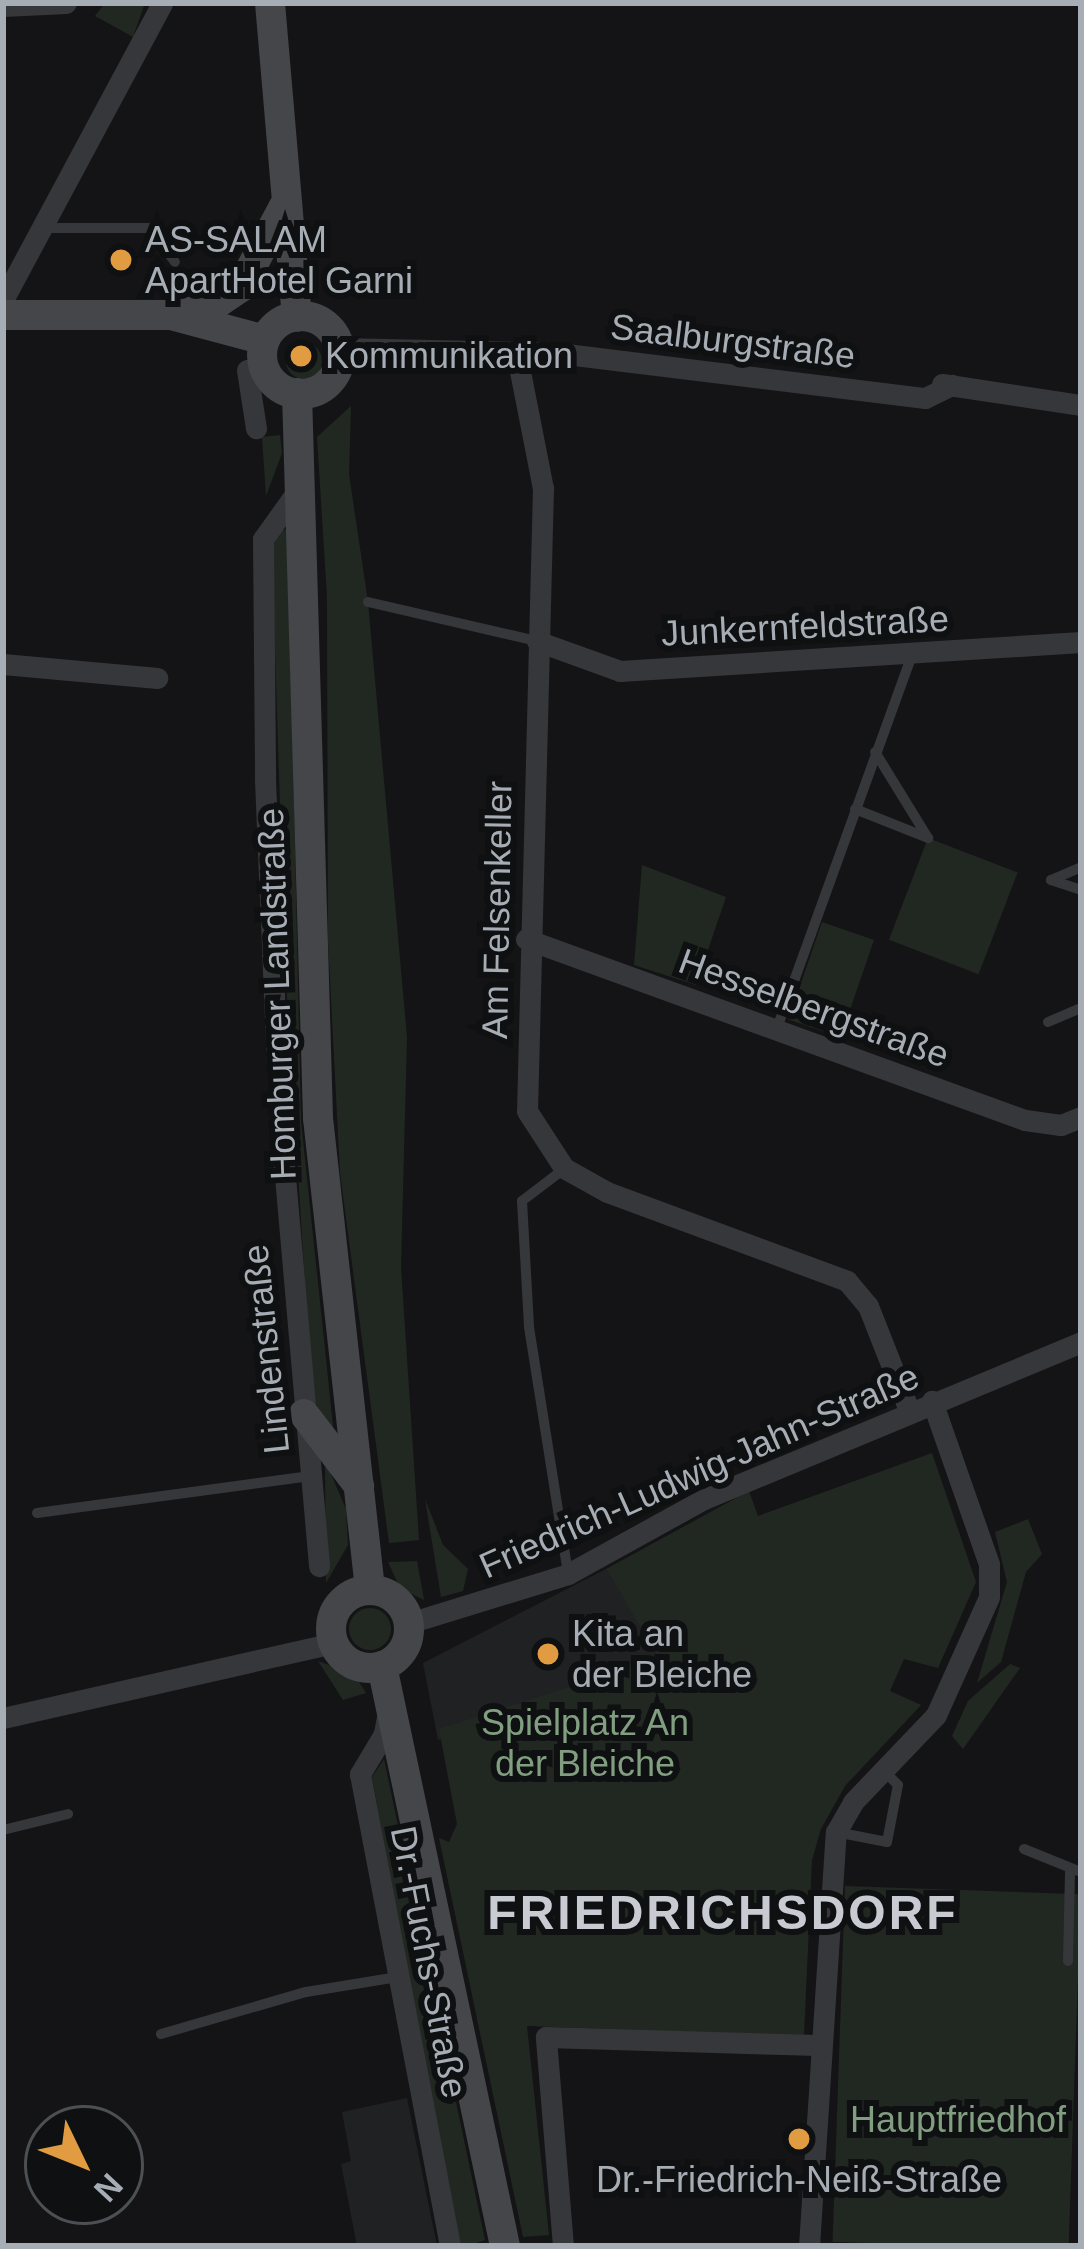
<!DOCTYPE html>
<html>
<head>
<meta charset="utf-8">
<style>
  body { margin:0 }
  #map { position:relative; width:1084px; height:2249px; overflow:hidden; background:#141416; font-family:Helvetica,sans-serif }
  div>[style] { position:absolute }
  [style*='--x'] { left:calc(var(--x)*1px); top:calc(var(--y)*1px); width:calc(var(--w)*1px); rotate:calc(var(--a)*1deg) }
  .built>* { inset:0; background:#202123 }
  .green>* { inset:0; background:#212821; transform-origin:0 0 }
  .round { border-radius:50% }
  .lane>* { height:10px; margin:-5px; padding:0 5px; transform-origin:5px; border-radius:5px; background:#36373a }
  .street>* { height:21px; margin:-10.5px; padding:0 10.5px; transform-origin:10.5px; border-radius:10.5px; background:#36373a }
  .secondary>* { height:30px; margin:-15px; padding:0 15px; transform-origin:15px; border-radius:15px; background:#44464a }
  .secondary>.ring { margin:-15px; padding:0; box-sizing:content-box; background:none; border:30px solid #44464a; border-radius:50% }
  .dots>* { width:33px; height:33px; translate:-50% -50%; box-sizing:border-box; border:6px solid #0f1011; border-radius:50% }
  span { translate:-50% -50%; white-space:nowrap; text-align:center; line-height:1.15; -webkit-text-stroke:12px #0f1011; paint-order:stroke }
  .poi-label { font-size:36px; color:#a7adb5 }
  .left { translate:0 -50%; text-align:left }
  .street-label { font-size:36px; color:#a7adb5 }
  .park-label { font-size:36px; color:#819e80 }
  .district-label { font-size:48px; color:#c8cbd1; font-weight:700; letter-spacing:3px }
  .frame { position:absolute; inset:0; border:6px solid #a7adb5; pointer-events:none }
  .north { position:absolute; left:24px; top:2105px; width:120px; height:120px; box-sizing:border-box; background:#0f1011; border:3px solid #4c4f53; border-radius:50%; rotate:133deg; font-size:33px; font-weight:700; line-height:48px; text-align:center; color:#a7adb5 }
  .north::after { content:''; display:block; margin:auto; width:42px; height:54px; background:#e19b41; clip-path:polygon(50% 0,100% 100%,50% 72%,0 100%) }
</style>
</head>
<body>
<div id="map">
  <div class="built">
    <i style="clip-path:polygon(606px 1569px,660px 1658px,609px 1685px,438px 1740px,423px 1663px)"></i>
    <i style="clip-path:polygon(407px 2098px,437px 2246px,357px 2246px,341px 2164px,351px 2161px,342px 2112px)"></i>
  </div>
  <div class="green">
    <i style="clip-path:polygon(105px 3px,145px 3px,133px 37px,95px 16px)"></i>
    <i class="round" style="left:286px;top:343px;width:36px;height:36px"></i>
    <i style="clip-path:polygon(351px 406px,349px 474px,368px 602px,407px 1037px,401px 1267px,419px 1540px,389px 1543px,340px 1173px,328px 941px,327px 597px,317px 437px)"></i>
    <i style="clip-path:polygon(280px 435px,282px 453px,266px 496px,262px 437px)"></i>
    <i style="clip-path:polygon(288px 529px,301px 1121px,334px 1435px,312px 1397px,285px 964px,272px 553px,277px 531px)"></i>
    <i style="left:928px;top:838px;width:96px;height:109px;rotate:21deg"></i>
    <i style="clip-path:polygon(642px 865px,726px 897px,696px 985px,634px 965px)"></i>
    <i style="left:822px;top:922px;width:55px;height:103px;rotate:19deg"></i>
    <i style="clip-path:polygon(932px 1453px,976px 1582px,938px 1668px,904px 1659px,890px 1691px,921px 1705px,845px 1786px,821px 1829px,812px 1860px,804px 2036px,527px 2026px,549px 2235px,523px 2237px,439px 1838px,449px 1842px,457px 1824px,439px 1729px,659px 1658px,606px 1569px,749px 1491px,758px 1516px)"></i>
    <i style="clip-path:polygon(325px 1460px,346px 1509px,348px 1545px,326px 1583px)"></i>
    <i style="clip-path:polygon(425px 1499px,443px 1545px,468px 1569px,463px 1591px,441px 1597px)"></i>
    <i style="clip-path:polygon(1028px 1519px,1042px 1554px,1026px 1572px,1001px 1662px,977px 1683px,1007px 1582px,995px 1532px)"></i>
    <i style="clip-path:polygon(417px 1561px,424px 1600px,400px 1588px,388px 1562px)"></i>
    <i class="round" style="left:349px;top:1608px;width:42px;height:42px"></i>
    <i style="clip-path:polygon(318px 1661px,354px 1674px,366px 1693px,343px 1700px)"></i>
    <i style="clip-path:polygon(1010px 1664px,1020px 1668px,963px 1749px,952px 1736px,968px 1701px)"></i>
    <i style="clip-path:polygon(384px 1759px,485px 2240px,467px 2246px,457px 2241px,372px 1777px)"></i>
    <i style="left:845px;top:1886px;width:236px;height:356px;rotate:2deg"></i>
  </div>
  <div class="lane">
    <i style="--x:43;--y:228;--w:107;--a:0"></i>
    <i style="--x:150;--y:228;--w:42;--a:53.7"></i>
    <i style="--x:368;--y:602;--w:173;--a:13"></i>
    <i style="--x:855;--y:809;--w:79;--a:21.7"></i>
    <i style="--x:928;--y:838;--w:101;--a:-121.6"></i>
    <i style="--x:1051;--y:880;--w:33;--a:-23"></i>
    <i style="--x:1051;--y:880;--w:32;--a:18"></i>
    <i style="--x:1048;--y:1022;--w:36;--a:-23"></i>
    <i style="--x:777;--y:1028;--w:399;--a:-70.1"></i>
    <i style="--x:564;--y:1169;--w:53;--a:142.7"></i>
    <i style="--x:522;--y:1201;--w:126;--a:86.8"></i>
    <i style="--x:529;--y:1327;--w:250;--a:81"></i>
    <i style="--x:37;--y:1513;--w:276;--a:-7.7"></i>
    <i style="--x:3;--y:1830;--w:67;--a:-13.8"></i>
    <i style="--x:836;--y:1832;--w:52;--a:11.1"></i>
    <i style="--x:887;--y:1842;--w:58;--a:-79.1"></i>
    <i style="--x:898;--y:1785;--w:23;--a:-135"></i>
    <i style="--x:1024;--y:1849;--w:61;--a:22"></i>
    <i style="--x:1068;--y:1961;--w:90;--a:-88.7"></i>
    <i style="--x:161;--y:2034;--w:151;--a:-16.2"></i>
    <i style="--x:306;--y:1992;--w:93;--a:-9.3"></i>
  </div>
  <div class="street">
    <i style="--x:3;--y:6;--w:63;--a:-2.7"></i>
    <i style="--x:3;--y:300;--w:337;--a:-61.8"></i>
    <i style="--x:339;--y:348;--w:219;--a:1.3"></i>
    <i style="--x:558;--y:353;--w:370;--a:7"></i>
    <i style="--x:925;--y:398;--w:30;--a:-26"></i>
    <i style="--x:517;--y:356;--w:135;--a:78.9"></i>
    <i style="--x:543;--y:488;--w:623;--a:91.47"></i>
    <i style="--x:527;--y:1111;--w:68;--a:57"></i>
    <i style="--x:564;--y:1168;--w:49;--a:29.2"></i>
    <i style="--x:607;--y:1192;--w:256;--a:20.3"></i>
    <i style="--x:847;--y:1281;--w:33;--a:50"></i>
    <i style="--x:868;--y:1306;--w:112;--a:68.5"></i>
    <i style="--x:247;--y:370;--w:59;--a:81.2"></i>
    <i style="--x:942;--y:384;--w:141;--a:8.6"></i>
    <i style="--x:298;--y:490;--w:60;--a:125.5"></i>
    <i style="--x:263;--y:539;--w:241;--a:89.5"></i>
    <i style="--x:265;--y:780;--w:328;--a:87.6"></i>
    <i style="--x:279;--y:1108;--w:460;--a:85"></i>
    <i style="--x:537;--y:641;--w:88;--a:19.9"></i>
    <i style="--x:620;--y:671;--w:462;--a:-3.6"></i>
    <i style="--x:3;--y:664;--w:155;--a:5.2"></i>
    <i style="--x:526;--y:939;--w:531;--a:19.94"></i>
    <i style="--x:1025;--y:1120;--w:36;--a:8"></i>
    <i style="--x:1061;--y:1125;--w:22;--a:-22"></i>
    <i style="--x:409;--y:1623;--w:166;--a:-17.1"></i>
    <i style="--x:568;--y:1574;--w:155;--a:-28.9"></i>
    <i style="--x:704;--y:1499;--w:408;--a:-22.6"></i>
    <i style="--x:388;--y:1711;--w:23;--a:100"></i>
    <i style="--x:384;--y:1734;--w:47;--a:121"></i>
    <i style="--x:360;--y:1774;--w:481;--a:79.2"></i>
    <i style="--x:3;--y:1718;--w:339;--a:-12.8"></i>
    <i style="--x:563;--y:2246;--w:210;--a:-94.7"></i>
    <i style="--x:546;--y:2037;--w:273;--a:1.7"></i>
    <i style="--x:809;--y:2246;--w:415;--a:-86.3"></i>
    <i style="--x:836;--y:1832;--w:34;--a:-60"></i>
    <i style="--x:853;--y:1802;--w:120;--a:-46.3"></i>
    <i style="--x:936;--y:1715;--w:129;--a:-65.8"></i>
    <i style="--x:989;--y:1597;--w:33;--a:-90"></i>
    <i style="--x:989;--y:1564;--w:173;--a:-109.3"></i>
  </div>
  <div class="secondary">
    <i style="--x:270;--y:3;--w:315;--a:85.1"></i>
    <i style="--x:178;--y:314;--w:33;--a:-11"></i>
    <i style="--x:210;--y:308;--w:37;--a:-34"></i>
    <i style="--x:241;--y:287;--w:92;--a:-62"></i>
    <i style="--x:3;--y:315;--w:168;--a:0"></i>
    <i style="--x:171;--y:315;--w:97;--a:14.9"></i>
    <i class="ring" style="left:262px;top:316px;width:48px;height:48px"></i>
    <i style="--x:297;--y:393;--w:725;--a:88.34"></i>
    <i style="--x:318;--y:1118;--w:475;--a:83.7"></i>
    <i style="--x:304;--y:1414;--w:91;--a:52.6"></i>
    <i class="ring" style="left:331px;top:1590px;width:48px;height:48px"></i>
    <i style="--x:382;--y:1666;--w:593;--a:78.03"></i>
  </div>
  <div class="dots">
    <i style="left:121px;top:260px;background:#e19b41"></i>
    <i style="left:301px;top:356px;background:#e19b41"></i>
    <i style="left:548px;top:1654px;background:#e19b41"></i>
    <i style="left:799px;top:2139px;background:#e19b41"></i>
  </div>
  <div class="poi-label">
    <span class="left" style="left:145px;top:260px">AS-SALAM<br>ApartHotel Garni</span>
    <span class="left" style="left:325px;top:356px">Kommunikation</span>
    <span class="left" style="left:572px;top:1654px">Kita an<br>der Bleiche</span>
    <span style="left:799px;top:2180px">Dr.-Friedrich-Neiß-Straße</span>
  </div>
  <div class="street-label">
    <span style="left:733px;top:341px;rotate:7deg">Saalburgstraße</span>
    <span style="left:805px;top:626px;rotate:-3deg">Junkernfeldstraße</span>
    <span style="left:497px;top:910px;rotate:-89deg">Am Felsenkeller</span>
    <span style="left:277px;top:994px;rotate:-92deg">Homburger Landstraße</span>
    <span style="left:814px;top:1008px;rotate:20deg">Hesselbergstraße</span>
    <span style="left:266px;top:1349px;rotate:-96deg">Lindenstraße</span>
    <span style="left:699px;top:1471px;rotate:-24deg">Friedrich-Ludwig-Jahn-Straße</span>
    <span style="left:429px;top:1962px;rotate:79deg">Dr.-Fuchs-Straße</span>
  </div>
  <div class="park-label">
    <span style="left:585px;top:1743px">Spielplatz An<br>der Bleiche</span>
    <span style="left:958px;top:2120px">Hauptfriedhof</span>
  </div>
  <div class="district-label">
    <span style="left:723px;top:1913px">FRIEDRICHSDORF</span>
  </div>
  <div class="frame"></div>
  <div class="north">N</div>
</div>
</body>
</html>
